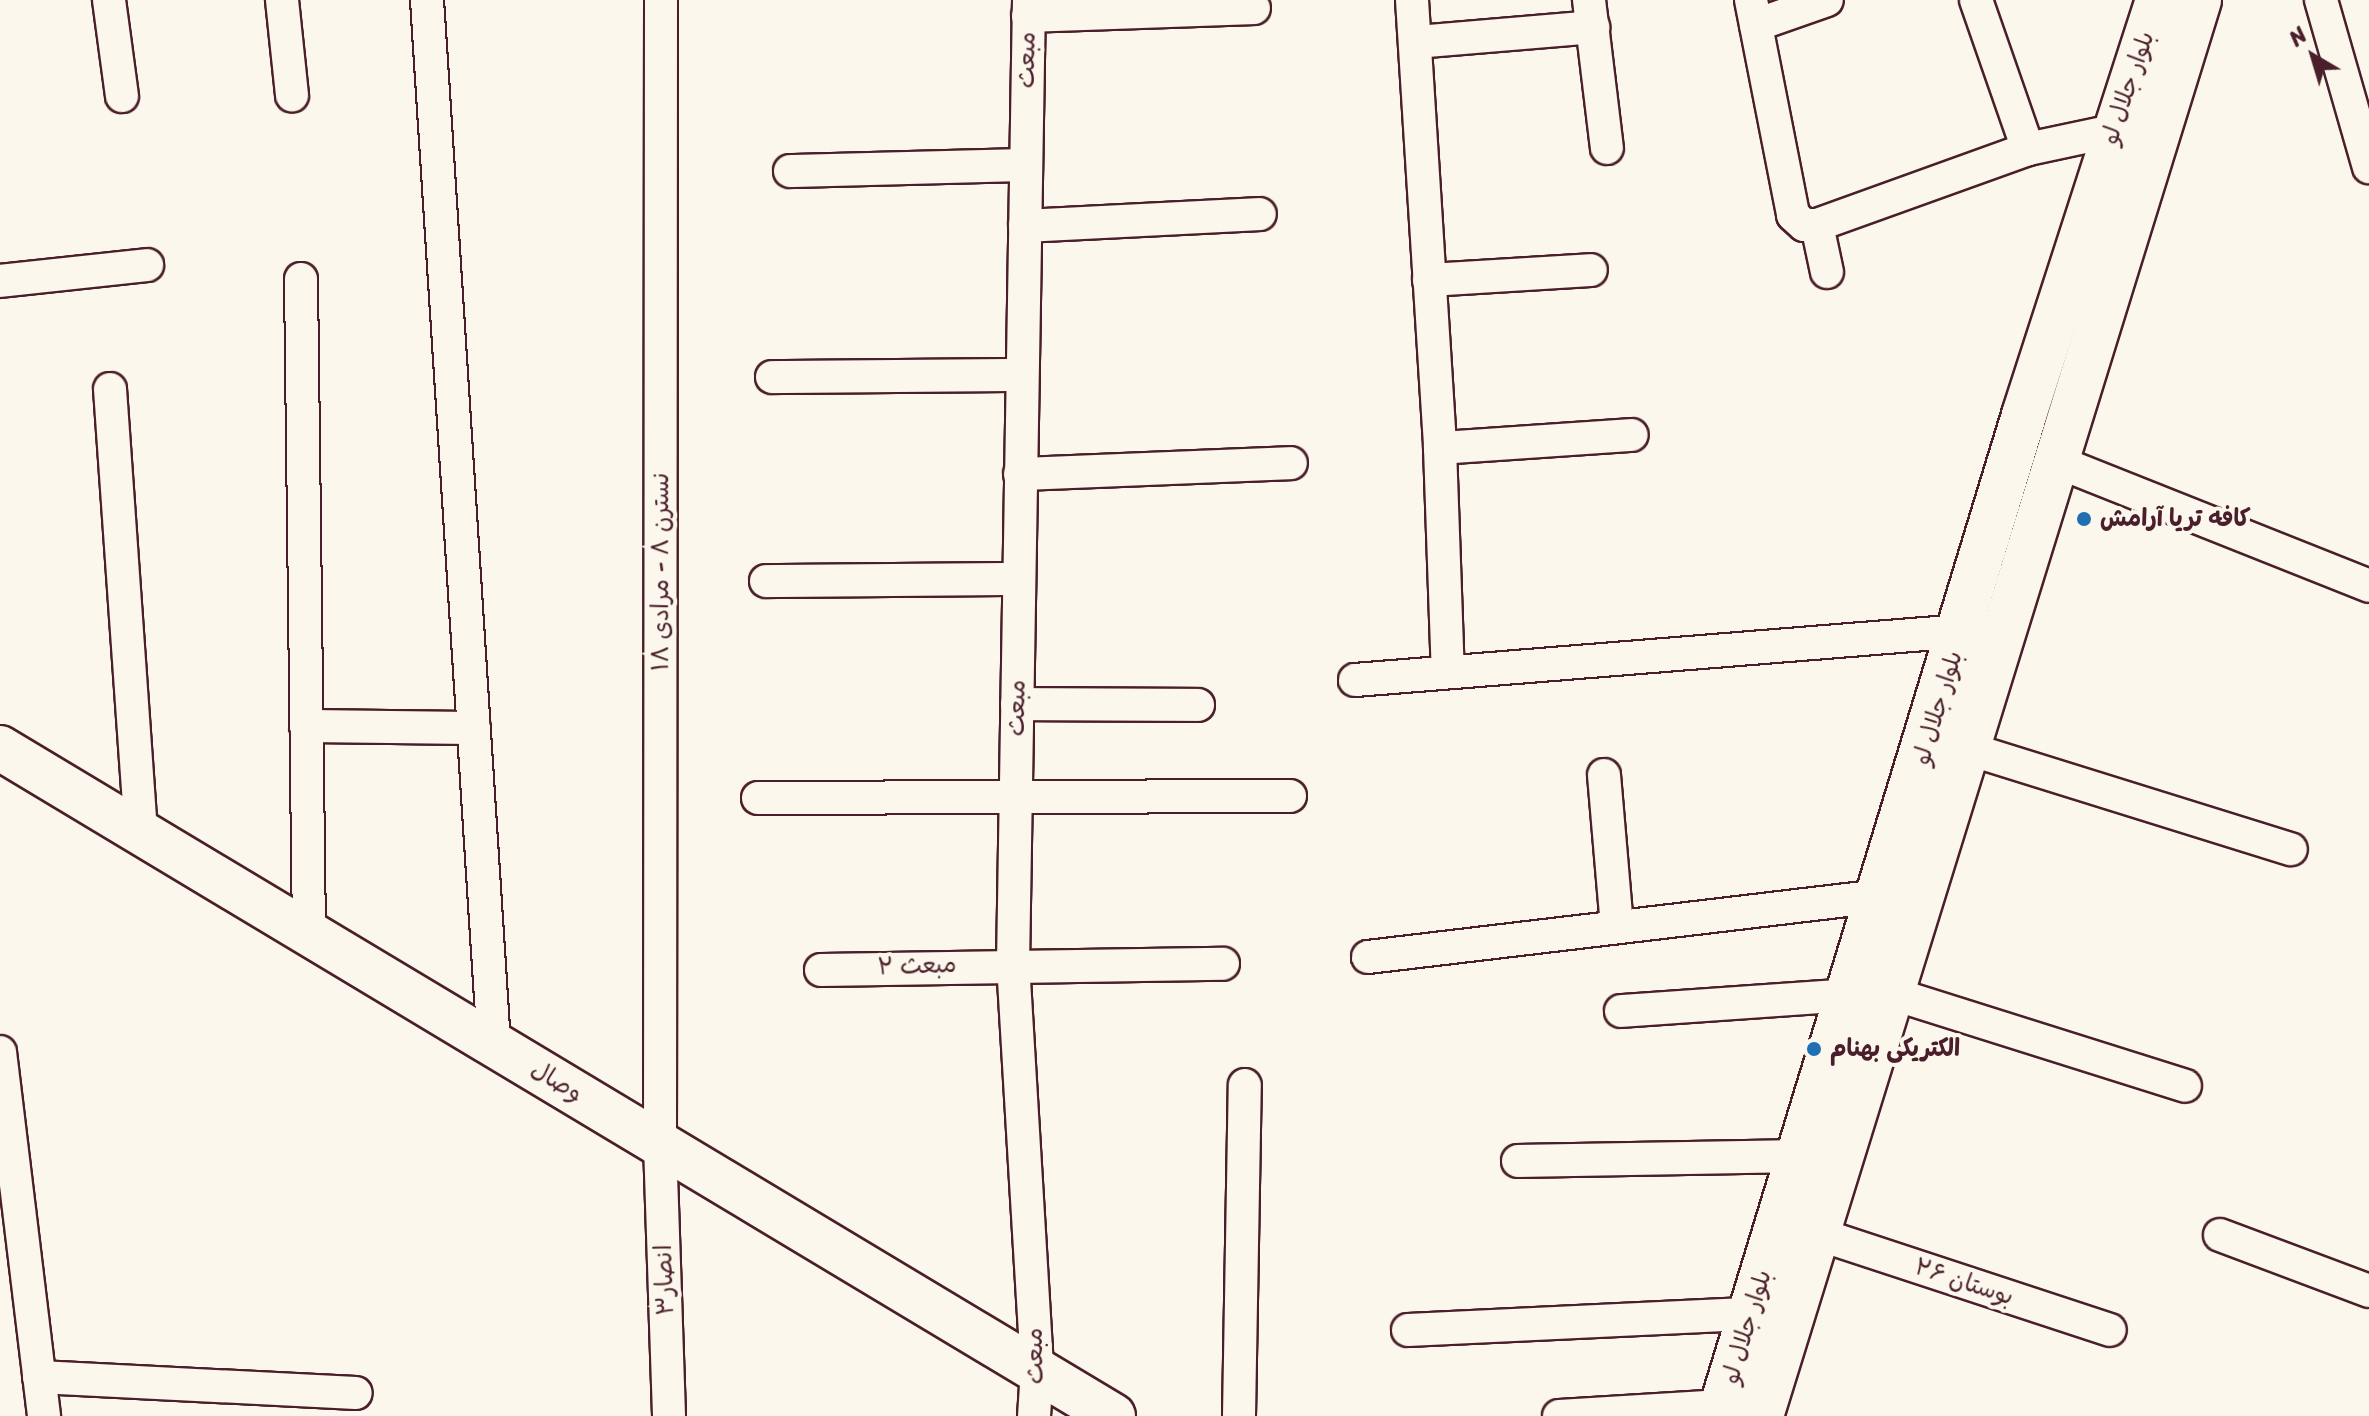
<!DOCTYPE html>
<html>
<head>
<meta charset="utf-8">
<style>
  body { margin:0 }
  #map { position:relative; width:2369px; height:1416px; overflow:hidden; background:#fbf7ec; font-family:Sriracha,"Playpen Sans Arabic",sans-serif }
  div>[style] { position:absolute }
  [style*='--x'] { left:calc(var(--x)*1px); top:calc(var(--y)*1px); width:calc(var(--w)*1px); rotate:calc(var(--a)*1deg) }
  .roads { filter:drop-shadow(2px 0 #4a1f2b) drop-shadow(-2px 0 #4a1f2b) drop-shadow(0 2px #4a1f2b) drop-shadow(0 -2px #4a1f2b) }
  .street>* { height:32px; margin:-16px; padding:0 16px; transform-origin:16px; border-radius:16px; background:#fbf7ec }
  .secondary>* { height:44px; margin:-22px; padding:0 22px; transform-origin:22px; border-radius:22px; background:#fbf7ec }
  .dots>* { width:22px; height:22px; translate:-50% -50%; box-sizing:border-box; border:4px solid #fbf7ec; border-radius:50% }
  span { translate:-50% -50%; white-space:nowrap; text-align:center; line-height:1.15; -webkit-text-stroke:8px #fbf7ec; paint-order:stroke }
  .street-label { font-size:24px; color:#4a1f2b }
  .poi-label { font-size:24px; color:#4a1f2b; font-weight:700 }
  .left { translate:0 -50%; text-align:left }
  .north { position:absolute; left:2273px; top:16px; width:80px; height:80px; -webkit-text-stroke:6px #fbf7ec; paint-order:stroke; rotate:322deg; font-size:22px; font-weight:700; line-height:32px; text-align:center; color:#4a1f2b }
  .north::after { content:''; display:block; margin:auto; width:28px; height:36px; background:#4a1f2b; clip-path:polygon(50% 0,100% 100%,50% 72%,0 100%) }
</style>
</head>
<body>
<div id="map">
  <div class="roads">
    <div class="street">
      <i style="--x:109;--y:0;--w:97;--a:82.3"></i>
      <i style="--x:282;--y:0;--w:96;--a:84"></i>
      <i style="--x:427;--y:0;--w:1047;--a:86.33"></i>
      <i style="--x:661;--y:0;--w:1144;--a:90.05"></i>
      <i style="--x:660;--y:1144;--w:272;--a:88.1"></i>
      <i style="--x:1029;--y:0;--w:963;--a:90.95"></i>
      <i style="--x:1013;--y:963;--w:408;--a:86.6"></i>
      <i style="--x:1037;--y:1370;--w:46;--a:93.7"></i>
      <i style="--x:1412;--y:0;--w:449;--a:86.4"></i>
      <i style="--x:1440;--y:448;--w:224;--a:88"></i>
      <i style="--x:1589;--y:0;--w:149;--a:83.1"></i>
      <i style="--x:1751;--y:0;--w:219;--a:78.9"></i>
      <i style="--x:1793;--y:215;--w:15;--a:42"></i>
      <i style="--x:1804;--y:225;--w:13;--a:0"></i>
      <i style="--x:1817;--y:225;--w:224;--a:-19.8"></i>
      <i style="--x:2028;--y:149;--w:87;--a:-12"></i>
      <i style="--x:1976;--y:0;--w:158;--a:70.8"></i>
      <i style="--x:2321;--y:0;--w:174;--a:74"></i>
      <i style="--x:1028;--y:16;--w:226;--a:-2"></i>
      <i style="--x:1756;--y:25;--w:75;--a:-19.4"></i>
      <i style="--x:1416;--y:42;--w:178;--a:-4.8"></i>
      <i style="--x:790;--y:171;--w:236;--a:-1.5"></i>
      <i style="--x:1817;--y:225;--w:48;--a:78"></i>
      <i style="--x:1025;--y:226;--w:235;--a:-2.9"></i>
      <i style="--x:301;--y:279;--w:654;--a:89.3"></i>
      <i style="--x:1429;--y:280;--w:162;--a:-3.5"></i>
      <i style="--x:0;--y:281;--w:148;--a:-6.2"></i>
      <i style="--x:772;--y:377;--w:250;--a:-0.5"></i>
      <i style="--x:110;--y:389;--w:445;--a:86"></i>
      <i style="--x:1440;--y:448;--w:192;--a:-3.9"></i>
      <i style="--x:2053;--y:460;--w:340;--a:21.7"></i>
      <i style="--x:1020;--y:474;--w:271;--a:-2.3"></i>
      <i style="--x:766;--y:581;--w:253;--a:-0.5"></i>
      <i style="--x:1355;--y:680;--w:609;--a:-4.62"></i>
      <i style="--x:1017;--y:704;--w:181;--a:0.3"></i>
      <i style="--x:306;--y:726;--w:168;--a:0.7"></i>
      <i style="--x:1969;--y:749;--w:337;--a:17.3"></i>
      <i style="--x:1604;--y:775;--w:152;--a:85.1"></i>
      <i style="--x:758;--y:798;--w:532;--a:-0.22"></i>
      <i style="--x:1368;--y:957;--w:516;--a:-6.79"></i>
      <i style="--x:821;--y:970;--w:402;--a:-0.9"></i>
      <i style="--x:1894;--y:994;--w:305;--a:17.5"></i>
      <i style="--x:1621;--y:1011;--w:230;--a:-4"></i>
      <i style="--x:0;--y:1052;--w:367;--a:83.1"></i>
      <i style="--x:1518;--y:1161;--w:282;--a:-1"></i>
      <i style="--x:1818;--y:1234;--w:307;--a:18.2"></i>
      <i style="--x:2220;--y:1235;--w:159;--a:20.6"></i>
      <i style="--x:1408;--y:1330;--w:343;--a:-2.7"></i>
      <i style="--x:39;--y:1377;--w:317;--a:2.9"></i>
      <i style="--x:1239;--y:1416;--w:331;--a:-89"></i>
      <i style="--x:1559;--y:1416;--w:164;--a:-3.5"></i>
    </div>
    <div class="secondary">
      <i style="--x:0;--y:748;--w:1298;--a:30.97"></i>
      <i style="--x:1719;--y:1416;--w:1046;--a:-73.05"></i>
      <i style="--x:2024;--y:415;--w:436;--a:-72.1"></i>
      <i style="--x:1761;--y:1416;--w:1482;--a:-72.81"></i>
    </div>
  </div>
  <div class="dots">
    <i style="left:2084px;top:519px;background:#1f6fb2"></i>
    <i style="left:1814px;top:1049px;background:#1f6fb2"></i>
  </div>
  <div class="street-label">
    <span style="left:1027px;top:60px;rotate:-89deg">مبعث</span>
    <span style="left:2128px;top:88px;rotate:-71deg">بلوار جلال لو</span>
    <span style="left:661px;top:572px;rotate:-90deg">نسترن ۸ - مرادی ۱۸</span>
    <span style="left:1017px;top:708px;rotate:-89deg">مبعث</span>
    <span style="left:1938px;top:708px;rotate:-73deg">بلوار جلال لو</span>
    <span style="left:917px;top:966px;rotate:-2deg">مبعث ۲</span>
    <span style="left:557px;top:1082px;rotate:31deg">وصال</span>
    <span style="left:665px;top:1280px;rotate:-92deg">انصار۳</span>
    <span style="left:1964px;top:1282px;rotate:18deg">بوستان ۲۶</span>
    <span style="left:1747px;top:1327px;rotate:-73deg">بلوار جلال لو</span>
    <span style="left:1035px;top:1356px;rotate:-91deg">مبعث</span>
  </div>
  <div class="poi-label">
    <span class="left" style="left:2100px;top:519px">کافه تریا آرامش</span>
    <span class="left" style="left:1830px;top:1049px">الکتریکی بهنام</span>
  </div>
  <div class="north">N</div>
</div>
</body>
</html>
